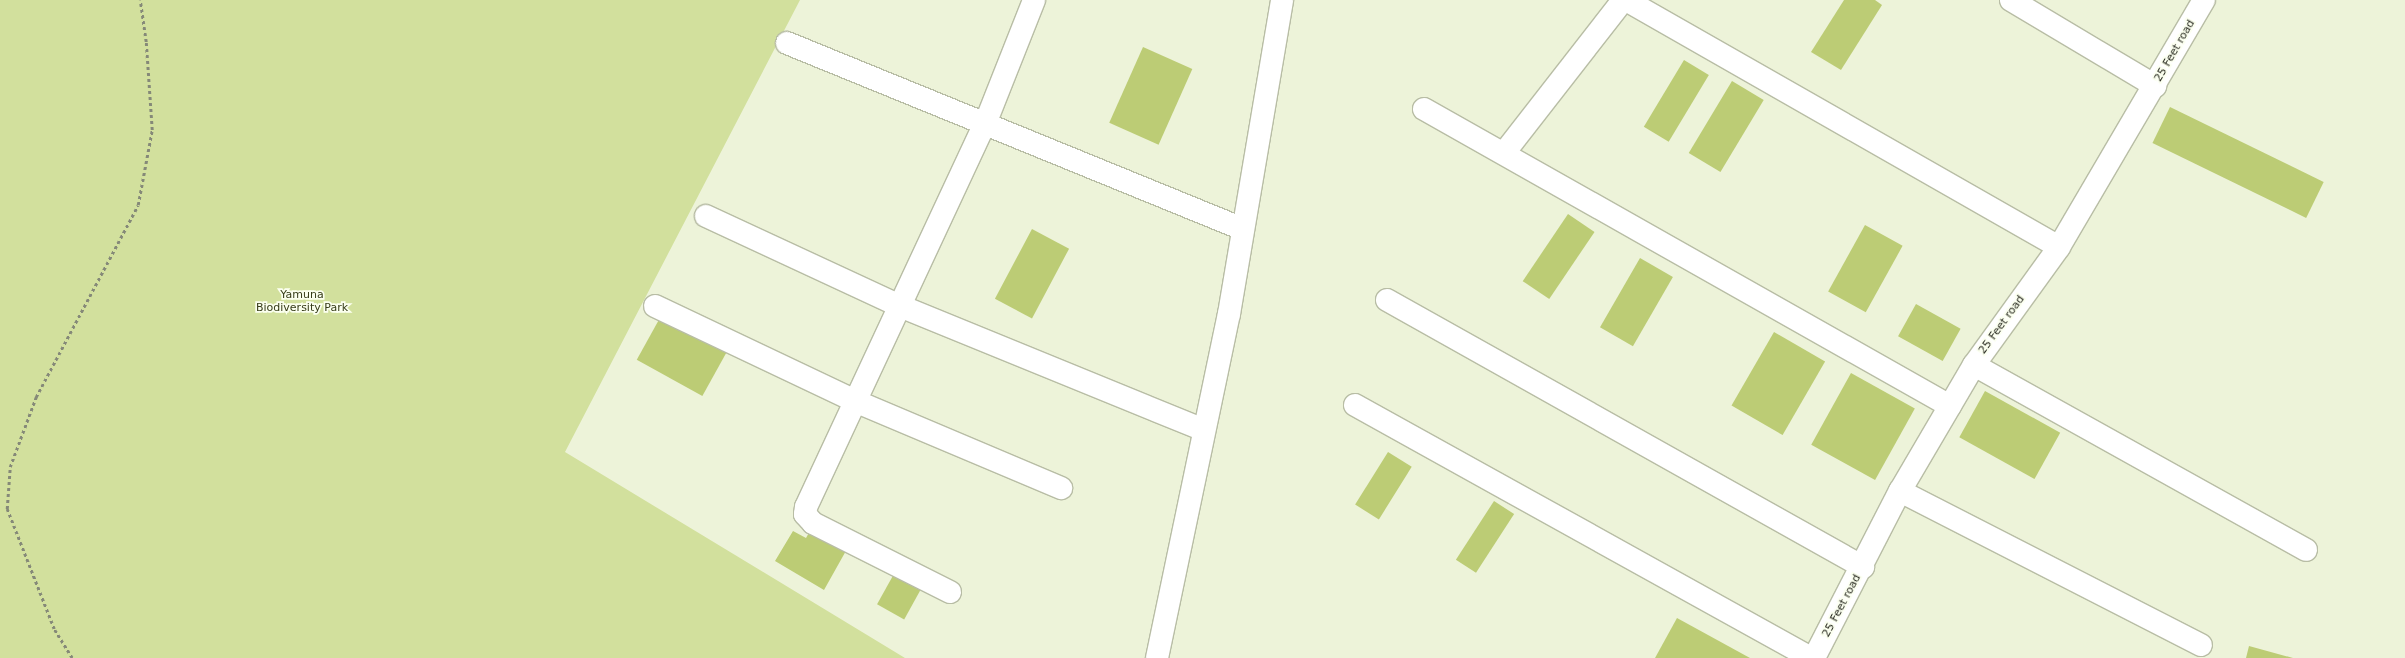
<!DOCTYPE html>
<html>
<head>
<meta charset="utf-8">
<style>
  body { margin:0 }
  #map { position:relative; width:2405px; height:658px; overflow:hidden; background:#edf3d9; font-family:"DejaVu Sans",sans-serif }
  div>[style] { position:absolute }
  [style*='--x'] { left:calc(var(--x)*1px); top:calc(var(--y)*1px); width:calc(var(--w)*1px); rotate:calc(var(--a)*1deg) }
  .green>* { inset:0; background:#d2e09d }
  .building>* { inset:0; background:#bccc75; transform-origin:0 0 }
  .path>* { height:2.5px; margin-top:-1.25px; transform-origin:0; background:repeating-linear-gradient(90deg,#858978 0 3px,transparent 0 6px) }
  .roads { filter:drop-shadow(1px 0 #b8bda5) drop-shadow(-1px 0 #b8bda5) drop-shadow(0 1px #b8bda5) drop-shadow(0 -1px #b8bda5) }
  .minor>* { height:22px; margin:-11px; padding:0 11px; transform-origin:11px; border-radius:11px; background:#fff }
  span { translate:-50% -50%; white-space:nowrap; text-align:center; line-height:1.15; -webkit-text-stroke:3.5px #fbffef; paint-order:stroke }
  .street-label { font-size:11px; color:#2a2c22 }
  .park-label { font-size:11px; color:#353b17 }
</style>
</head>
<body>
<div id="map">
  <div class="green">
    <i style="clip-path:polygon(0 0,800px 0,565px 452px,905px 658px,0 658px)"></i>
  </div>
  <div class="building">
    <i style="clip-path:polygon(1844px 0,1875px 0,1882px 5px,1841px 70px,1811px 52px)"></i>
    <i style="left:1143px;top:47px;width:54px;height:83px;rotate:24deg"></i>
    <i style="left:1684px;top:60px;width:29px;height:78px;rotate:31deg"></i>
    <i style="left:1732px;top:81px;width:37px;height:84px;rotate:31deg"></i>
    <i style="left:2170px;top:107px;width:171px;height:40px;rotate:26deg"></i>
    <i style="left:1568px;top:214px;width:32px;height:81px;rotate:34deg"></i>
    <i style="left:1865px;top:225px;width:43px;height:76px;rotate:29deg"></i>
    <i style="left:1032px;top:229px;width:42px;height:79px;rotate:28deg"></i>
    <i style="left:1640px;top:258px;width:38px;height:80px;rotate:30deg"></i>
    <i style="left:1916px;top:304px;width:51px;height:37px;rotate:29deg"></i>
    <i style="left:661px;top:316px;width:75px;height:50px;rotate:29deg"></i>
    <i style="left:1774px;top:332px;width:59px;height:85px;rotate:30deg"></i>
    <i style="left:1851px;top:373px;width:73px;height:82px;rotate:29deg"></i>
    <i style="left:1985px;top:391px;width:86px;height:53px;rotate:29deg"></i>
    <i style="left:1388px;top:452px;width:28px;height:62px;rotate:32deg"></i>
    <i style="left:1494px;top:501px;width:24px;height:70px;rotate:33deg"></i>
    <i style="clip-path:polygon(811px 529px,847px 549px,824px 590px,775px 561px,793px 531px,806px 538px)"></i>
    <i style="left:895px;top:572px;width:31px;height:37px;rotate:29deg"></i>
    <i style="clip-path:polygon(1677px 618px,1750px 658px,1655px 658px)"></i>
    <i style="clip-path:polygon(2249px 646px,2293px 658px,2246px 658px)"></i>
  </div>
  <div class="path">
    <i style="--x:72;--y:658;--w:34;--a:-122"></i>
    <i style="--x:54;--y:629;--w:129;--a:-111.4"></i>
    <i style="--x:7;--y:509;--w:42;--a:-85.9"></i>
    <i style="--x:10;--y:467;--w:75;--a:-69.6"></i>
    <i style="--x:36;--y:397;--w:217;--a:-62"></i>
    <i style="--x:138;--y:205;--w:76;--a:-79.4"></i>
    <i style="--x:152;--y:130;--w:88;--a:-93.9"></i>
    <i style="--x:146;--y:42;--w:42;--a:-98.1"></i>
  </div>
  <div class="roads">
    <div class="minor">
      <i style="--x:1626;--y:0;--w:498;--a:29.7"></i>
      <i style="--x:2011;--y:0;--w:168;--a:30.8"></i>
      <i style="--x:787;--y:43;--w:492;--a:22.2"></i>
      <i style="--x:1424;--y:109;--w:604;--a:29.45"></i>
      <i style="--x:1504;--y:153;--w:194;--a:-52.1"></i>
      <i style="--x:706;--y:216;--w:214;--a:24.9"></i>
      <i style="--x:900;--y:306;--w:328;--a:22.2"></i>
      <i style="--x:1387;--y:300;--w:546;--a:29.29"></i>
      <i style="--x:655;--y:306;--w:221;--a:25.4"></i>
      <i style="--x:855;--y:401;--w:224;--a:22.9"></i>
      <i style="--x:1974;--y:365;--w:380;--a:29.1"></i>
      <i style="--x:1355;--y:405;--w:521;--a:29.02"></i>
      <i style="--x:1900;--y:491;--w:338;--a:27.1"></i>
      <i style="--x:950;--y:592;--w:153;--a:-153.3"></i>
      <i style="--x:813;--y:523;--w:12;--a:-132"></i>
      <i style="--x:805;--y:514;--w:7;--a:-82"></i>
      <i style="--x:806;--y:507;--w:423;--a:-65"></i>
      <i style="--x:985;--y:124;--w:133;--a:-68.4"></i>
      <i style="--x:1157;--y:658;--w:351;--a:-78.2"></i>
      <i style="--x:1229;--y:314;--w:318;--a:-80.4"></i>
      <i style="--x:1814;--y:658;--w:188;--a:-62.8"></i>
      <i style="--x:1900;--y:491;--w:146;--a:-59.6"></i>
      <i style="--x:1974;--y:365;--w:145;--a:-54.2"></i>
      <i style="--x:2059;--y:247;--w:286;--a:-59.6"></i>
    </div>
  </div>
  <div class="street-label">
    <span style="left:2175px;top:51px;rotate:-60deg">25 Feet road</span>
    <span style="left:2002px;top:325px;rotate:-54deg">25 Feet road</span>
    <span style="left:1842px;top:606px;rotate:-62deg">25 Feet road</span>
  </div>
  <div class="park-label">
    <span style="left:302px;top:302px">Yamuna<br>Biodiversity Park</span>
  </div>
</div>
</body>
</html>
